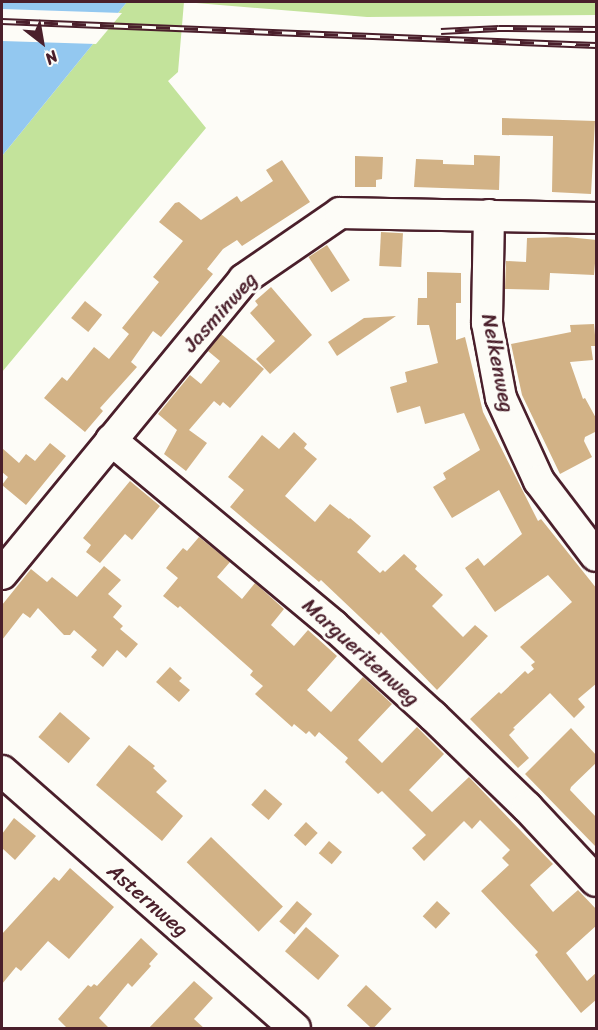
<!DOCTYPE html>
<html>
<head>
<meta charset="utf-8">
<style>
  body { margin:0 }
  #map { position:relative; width:598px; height:1030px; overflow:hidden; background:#fdfcf7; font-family:Sriracha,sans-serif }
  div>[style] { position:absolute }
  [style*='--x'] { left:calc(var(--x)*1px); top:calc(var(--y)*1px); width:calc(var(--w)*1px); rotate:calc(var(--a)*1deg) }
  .green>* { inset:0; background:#c3e39b }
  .water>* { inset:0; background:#93c8f0 }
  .pier>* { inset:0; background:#fdfcf7 }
  .building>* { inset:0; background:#d2b286; transform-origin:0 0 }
  .roads { filter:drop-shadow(2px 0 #4a1f2b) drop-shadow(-2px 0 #4a1f2b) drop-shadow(0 2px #4a1f2b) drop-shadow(0 -2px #4a1f2b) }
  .minor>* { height:30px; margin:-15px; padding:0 15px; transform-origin:15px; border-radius:15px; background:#fdfcf7 }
  .rail>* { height:7px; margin-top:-3.5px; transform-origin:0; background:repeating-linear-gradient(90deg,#fdfcf7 0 14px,#4a1f2b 0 28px); box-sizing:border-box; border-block:2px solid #4a1f2b }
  span { translate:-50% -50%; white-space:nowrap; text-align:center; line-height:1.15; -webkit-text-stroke:6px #fdfcf7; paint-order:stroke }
  .street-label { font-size:21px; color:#4a1f2b }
  .frame { position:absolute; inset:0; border:3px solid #4a1f2b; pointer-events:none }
  .north { position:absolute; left:12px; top:12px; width:60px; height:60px; -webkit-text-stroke:4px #fdfcf7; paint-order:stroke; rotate:149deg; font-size:16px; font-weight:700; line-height:24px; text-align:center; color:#4a1f2b }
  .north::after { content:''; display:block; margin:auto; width:21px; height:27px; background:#4a1f2b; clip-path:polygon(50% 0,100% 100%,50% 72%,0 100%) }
</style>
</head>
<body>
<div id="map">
  <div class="green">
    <i style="clip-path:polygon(127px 2px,596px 2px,596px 15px,367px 17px,184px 2px,178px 72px,168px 81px,206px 128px,2px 372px,2px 156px)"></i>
  </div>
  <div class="water">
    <i style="clip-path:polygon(2px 2px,127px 2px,2px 156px)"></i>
  </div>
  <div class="pier">
    <i style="clip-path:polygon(2px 9px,122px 13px,96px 44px,2px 41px)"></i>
  </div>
  <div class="building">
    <i style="clip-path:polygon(502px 118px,595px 121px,591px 194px,552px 192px,553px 136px,502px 135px)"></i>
    <i style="clip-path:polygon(474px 155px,500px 156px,499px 190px,414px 187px,416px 159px,443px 160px,443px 164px,474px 165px)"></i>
    <i style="clip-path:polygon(355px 156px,383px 157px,382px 179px,376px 180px,376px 187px,355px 187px)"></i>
    <i style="clip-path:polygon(282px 160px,310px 202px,242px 246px,237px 240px,223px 249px,207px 269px,213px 274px,161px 337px,153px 331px,131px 362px,137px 367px,100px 408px,103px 411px,85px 432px,44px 398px,62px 377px,67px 381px,94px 347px,109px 359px,129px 334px,122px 328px,159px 282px,153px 277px,183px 241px,159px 222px,175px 203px,179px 202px,201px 220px,237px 196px,241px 202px,273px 181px,266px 170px)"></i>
    <i style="left:381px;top:232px;width:22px;height:34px;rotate:3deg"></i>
    <i style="clip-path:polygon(567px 237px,597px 240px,594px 275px,550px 273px,549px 290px,505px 289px,506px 261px,526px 262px,527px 238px)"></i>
    <i style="left:327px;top:245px;width:42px;height:22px;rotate:57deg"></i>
    <i style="clip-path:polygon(427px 272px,461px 273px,461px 303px,456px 303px,456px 340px,465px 337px,483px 412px,538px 521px,541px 519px,597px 589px,597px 683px,578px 699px,585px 707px,574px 718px,550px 693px,513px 728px,515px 729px,509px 735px,529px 758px,518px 768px,470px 719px,499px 692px,501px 694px,525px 671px,528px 674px,534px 669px,531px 665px,535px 662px,520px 647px,572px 602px,548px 575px,495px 612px,465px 568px,478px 558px,484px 566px,522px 534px,499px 490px,452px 518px,433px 487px,446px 479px,443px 473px,480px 450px,464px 413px,425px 424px,420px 406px,397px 413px,390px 387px,407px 382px,405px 372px,438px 363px,429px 325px,417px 325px,418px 298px,427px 298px)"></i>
    <i style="clip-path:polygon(271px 287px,312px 335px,270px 374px,256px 359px,275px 341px,250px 313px,258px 305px,255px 301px)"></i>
    <i style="left:85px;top:301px;width:22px;height:22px;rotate:39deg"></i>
    <i style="clip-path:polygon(396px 316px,337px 356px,328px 342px,364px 318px)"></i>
    <i style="clip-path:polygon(594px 324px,596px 346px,591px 346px,593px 360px,570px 362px,583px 399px,585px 398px,597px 420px,597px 431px,585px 437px,584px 441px,592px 457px,560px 474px,522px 395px,511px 344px,571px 332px,570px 325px)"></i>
    <i style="clip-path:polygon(221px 334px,264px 369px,230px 408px,223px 402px,220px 406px,214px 401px,189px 430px,207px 443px,186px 471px,164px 454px,177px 430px,158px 414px,190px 375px,201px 384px,220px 361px,208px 351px)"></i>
    <i style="clip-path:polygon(294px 432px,307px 444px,304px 448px,317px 459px,285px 496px,315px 522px,330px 504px,349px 519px,350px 518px,371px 536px,357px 552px,380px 573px,383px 570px,385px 572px,404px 554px,417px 566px,415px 569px,443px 595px,432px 606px,463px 637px,475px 625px,488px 636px,437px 690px,381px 632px,379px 635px,321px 580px,319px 582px,230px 507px,244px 490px,228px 477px,262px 435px,279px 449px)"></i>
    <i style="clip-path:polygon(50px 443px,66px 456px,26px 505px,2px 485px,8px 477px,2px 472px,2px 448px,19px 463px,26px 454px,35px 461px)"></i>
    <i style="clip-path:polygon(130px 481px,160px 506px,132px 540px,125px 534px,100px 563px,86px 552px,91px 545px,83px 538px)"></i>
    <i style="clip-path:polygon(199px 537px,230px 562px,217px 577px,242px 599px,255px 583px,284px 609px,271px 625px,294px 646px,308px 630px,337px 656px,307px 690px,331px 712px,363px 677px,392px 704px,358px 740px,382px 763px,417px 727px,444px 754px,409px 790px,432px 812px,469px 777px,553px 864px,530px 885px,553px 912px,578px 890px,597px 910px,597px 925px,566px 953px,587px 981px,597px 972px,597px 999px,581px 1013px,535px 955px,538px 952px,481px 891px,509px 865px,502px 858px,510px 850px,480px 820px,472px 829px,464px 821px,424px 861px,412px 848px,426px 835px,382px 791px,378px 794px,345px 762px,348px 758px,319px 732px,315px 737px,309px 731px,306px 734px,294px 724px,292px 727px,255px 694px,263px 686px,250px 675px,253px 671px,180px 606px,178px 608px,163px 596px,178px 578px,166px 568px,183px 548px,187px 551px)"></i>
    <i style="clip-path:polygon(104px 566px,121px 580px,108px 594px,122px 606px,113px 617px,123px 626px,120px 629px,138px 644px,126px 658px,117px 650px,103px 667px,91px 657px,97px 650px,74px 630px,70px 635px,64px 635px,38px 608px,30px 618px,23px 613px,2px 640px,2px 605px,31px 569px,47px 582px,52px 577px,77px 597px)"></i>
    <i style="clip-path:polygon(170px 667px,182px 678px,179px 681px,190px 690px,179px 702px,156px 682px)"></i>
    <i style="left:60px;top:712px;width:40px;height:33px;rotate:41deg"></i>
    <i style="clip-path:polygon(571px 728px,597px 756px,597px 762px,571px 787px,570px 790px,597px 818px,597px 848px,525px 774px)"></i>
    <i style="clip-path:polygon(129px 745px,155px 766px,153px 768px,167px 781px,156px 792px,183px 816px,162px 841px,96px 785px)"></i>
    <i style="left:265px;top:789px;width:23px;height:21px;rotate:41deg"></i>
    <i style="clip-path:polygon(14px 818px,36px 836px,15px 860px,2px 848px,2px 834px)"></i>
    <i style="left:306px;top:822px;width:16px;height:18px;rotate:43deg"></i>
    <i style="left:211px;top:837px;width:100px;height:35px;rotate:44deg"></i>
    <i style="left:329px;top:841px;width:17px;height:16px;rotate:40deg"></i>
    <i style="clip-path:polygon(70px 868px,114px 907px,69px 959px,48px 941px,21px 971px,16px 967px,2px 984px,2px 934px,54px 877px,59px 881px)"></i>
    <i style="left:297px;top:901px;width:20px;height:27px;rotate:41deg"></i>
    <i style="left:437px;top:901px;width:18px;height:21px;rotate:43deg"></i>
    <i style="left:306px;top:927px;width:44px;height:32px;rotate:41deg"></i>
    <i style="clip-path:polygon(141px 938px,158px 954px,149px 964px,151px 966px,132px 987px,128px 983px,99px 1018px,110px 1029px,68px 1029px,58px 1019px,88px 985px,91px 987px,94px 984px,97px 986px)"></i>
    <i style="clip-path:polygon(194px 981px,213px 998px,194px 1019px,205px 1029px,148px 1029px)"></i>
    <i style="left:366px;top:985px;width:35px;height:28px;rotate:43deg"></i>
  </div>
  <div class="roads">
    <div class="minor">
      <i style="--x:489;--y:215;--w:108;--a:91.1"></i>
      <i style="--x:487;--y:323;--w:76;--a:79.4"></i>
      <i style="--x:501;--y:398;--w:91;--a:65.4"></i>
      <i style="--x:539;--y:481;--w:94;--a:52.8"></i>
      <i style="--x:111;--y:440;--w:290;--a:39.8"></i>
      <i style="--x:334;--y:626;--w:134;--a:42.3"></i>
      <i style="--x:433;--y:716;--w:131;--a:44.1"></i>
      <i style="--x:527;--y:807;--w:101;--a:47"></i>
      <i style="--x:2;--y:574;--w:382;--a:-50.6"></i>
      <i style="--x:244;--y:279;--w:116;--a:-34.5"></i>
      <i style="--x:340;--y:213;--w:256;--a:1.1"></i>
      <i style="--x:2;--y:771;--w:390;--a:41.3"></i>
    </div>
  </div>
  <div class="rail">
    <i style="--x:2;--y:21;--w:594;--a:2.31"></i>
    <i style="--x:441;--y:31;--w:58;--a:-3"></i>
    <i style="--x:499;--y:28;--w:97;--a:0.6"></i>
  </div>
  <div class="street-label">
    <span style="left:220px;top:312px;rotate:-48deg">Jasminweg</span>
    <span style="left:498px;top:363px;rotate:79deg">Nelkenweg</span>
    <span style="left:361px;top:652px;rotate:42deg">Margueritenweg</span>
    <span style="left:148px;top:900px;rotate:41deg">Asternweg</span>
  </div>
  <div class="frame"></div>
  <div class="north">N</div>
</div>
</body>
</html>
